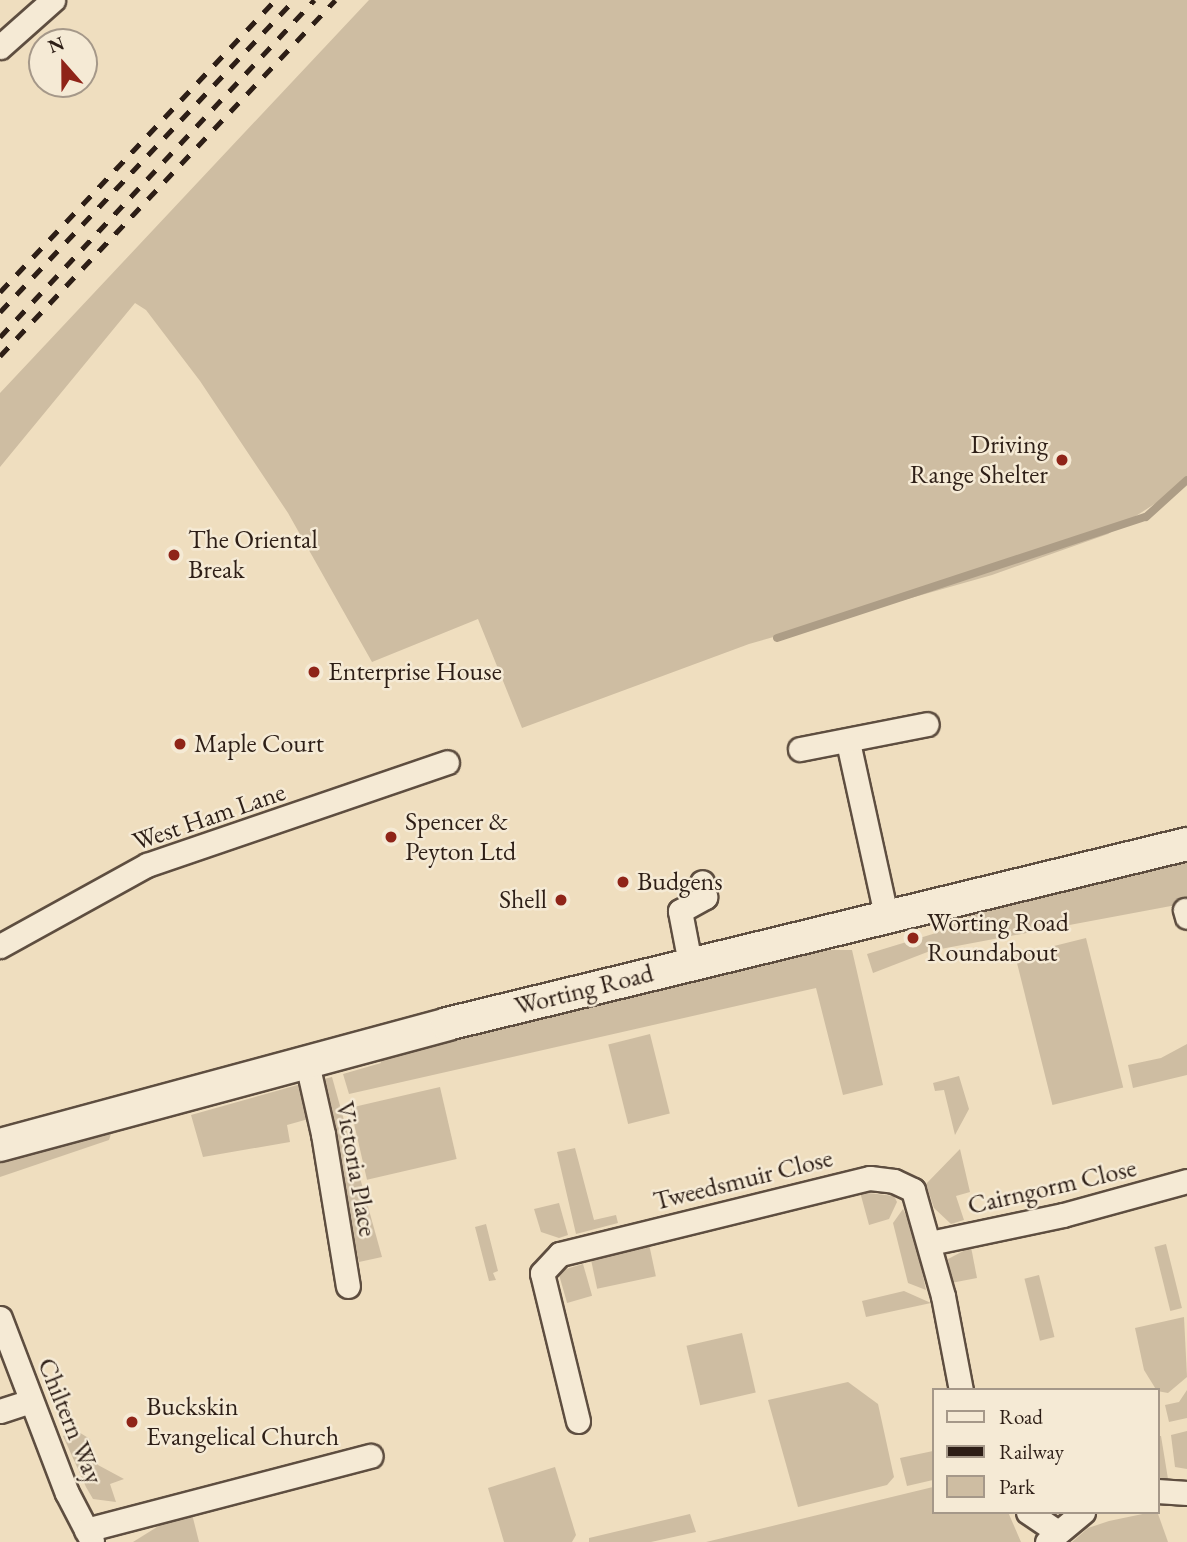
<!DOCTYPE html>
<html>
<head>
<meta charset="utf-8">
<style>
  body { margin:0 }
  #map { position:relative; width:1187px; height:1542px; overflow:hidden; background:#efdebf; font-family:"EB Garamond",serif }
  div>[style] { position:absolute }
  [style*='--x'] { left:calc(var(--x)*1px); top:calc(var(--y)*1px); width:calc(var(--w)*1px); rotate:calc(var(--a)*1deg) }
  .green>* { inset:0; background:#cebda2; transform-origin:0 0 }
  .stream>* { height:8px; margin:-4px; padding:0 4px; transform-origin:4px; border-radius:4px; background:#ad9d86 }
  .roads { filter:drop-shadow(2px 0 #5e4e40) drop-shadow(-2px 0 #5e4e40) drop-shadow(0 2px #5e4e40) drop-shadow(0 -2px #5e4e40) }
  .minor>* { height:23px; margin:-11.5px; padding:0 11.5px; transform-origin:11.5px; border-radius:11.5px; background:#f5ead5 }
  .secondary>* { height:32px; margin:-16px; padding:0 16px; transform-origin:16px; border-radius:16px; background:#f5ead5 }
  .rail>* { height:5px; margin-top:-2.5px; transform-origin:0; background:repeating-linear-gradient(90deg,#2d1e16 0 12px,transparent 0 24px) }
  .dots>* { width:19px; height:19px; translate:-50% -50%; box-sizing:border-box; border:4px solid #f5ead5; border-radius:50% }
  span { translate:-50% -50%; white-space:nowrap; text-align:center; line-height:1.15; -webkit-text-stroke:5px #f5ead5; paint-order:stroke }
  .poi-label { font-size:26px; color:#2d1e16 }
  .right { translate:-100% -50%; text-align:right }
  .left { translate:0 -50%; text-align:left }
  .street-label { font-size:26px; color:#2d1e16 }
  .legend { position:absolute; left:932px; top:1388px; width:228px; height:126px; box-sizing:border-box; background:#f5ead5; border:2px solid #a59889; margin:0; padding:9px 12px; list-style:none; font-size:21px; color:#2d1e16 }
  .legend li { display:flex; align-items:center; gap:14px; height:35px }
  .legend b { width:35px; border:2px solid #a59889 }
  .north { position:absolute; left:28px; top:28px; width:70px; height:70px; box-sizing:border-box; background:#f5ead5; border:2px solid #a59889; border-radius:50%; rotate:339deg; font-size:19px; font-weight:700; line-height:28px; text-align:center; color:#2d1e16 }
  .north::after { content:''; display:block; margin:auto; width:24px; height:32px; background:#8f2418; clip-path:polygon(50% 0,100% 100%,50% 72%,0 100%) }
</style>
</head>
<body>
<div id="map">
  <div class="green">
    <i style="clip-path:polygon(369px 0,1187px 0,1187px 483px,1108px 534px,992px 575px,749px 644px,522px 728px,478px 619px,372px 662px,288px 513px,200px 381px,146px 310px,135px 303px,0 467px,0 393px)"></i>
    <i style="clip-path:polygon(1187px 858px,1187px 903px,930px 951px,873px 973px,867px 954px,936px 933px,982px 910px)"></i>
    <i style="left:1086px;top:938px;width:154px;height:73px;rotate:76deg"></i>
    <i style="clip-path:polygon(803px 950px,852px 950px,883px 1085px,843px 1095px,816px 988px,349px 1094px,343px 1074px,381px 1063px,379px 1057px)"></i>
    <i style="left:650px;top:1034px;width:82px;height:43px;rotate:76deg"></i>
    <i style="clip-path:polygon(1187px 1044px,1187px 1075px,1133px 1088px,1128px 1065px,1161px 1058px)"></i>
    <i style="clip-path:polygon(959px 1076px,969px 1109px,955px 1135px,944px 1090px,935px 1091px,933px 1083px)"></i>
    <i style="clip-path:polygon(332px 1077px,382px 1257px,359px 1262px,320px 1080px)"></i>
    <i style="clip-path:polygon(301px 1084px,312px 1118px,287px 1125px,290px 1142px,203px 1157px,191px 1115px)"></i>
    <i style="left:440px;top:1087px;width:74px;height:92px;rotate:77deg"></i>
    <i style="clip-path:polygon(111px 1134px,109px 1140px,0 1177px,0 1162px)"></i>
    <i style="clip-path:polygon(575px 1148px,594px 1220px,616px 1215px,618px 1223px,576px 1234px,557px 1152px)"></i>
    <i style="clip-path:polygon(960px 1149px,970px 1192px,956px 1196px,964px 1220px,951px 1224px,934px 1208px,926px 1184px)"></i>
    <i style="clip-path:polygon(860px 1192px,894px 1196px,897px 1202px,889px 1219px,869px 1225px)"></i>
    <i style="clip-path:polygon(559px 1203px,568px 1235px,559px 1238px,541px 1232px,534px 1209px)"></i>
    <i style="clip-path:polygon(903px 1209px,913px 1231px,926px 1290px,908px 1283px,893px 1223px)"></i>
    <i style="clip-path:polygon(486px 1224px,498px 1271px,493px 1273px,496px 1280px,489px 1281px,475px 1227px)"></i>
    <i style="left:649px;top:1244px;width:33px;height:60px;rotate:78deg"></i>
    <i style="left:1166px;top:1244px;width:66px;height:12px;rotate:76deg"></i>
    <i style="clip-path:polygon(971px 1247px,977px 1278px,951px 1283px,948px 1259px)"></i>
    <i style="left:583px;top:1264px;width:33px;height:26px;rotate:74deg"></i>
    <i style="left:1039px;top:1275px;width:64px;height:15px;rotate:76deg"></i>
    <i style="clip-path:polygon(904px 1291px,931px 1303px,866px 1317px,862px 1301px)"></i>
    <i style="clip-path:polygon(1184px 1317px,1187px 1377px,1168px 1393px,1157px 1391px,1144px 1370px,1135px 1328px)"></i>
    <i style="left:742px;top:1333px;width:61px;height:57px;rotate:77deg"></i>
    <i style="clip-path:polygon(848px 1382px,878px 1404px,894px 1477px,887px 1485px,798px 1507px,768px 1400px)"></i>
    <i style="clip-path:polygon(1187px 1390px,1187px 1418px,1169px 1422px,1165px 1405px,1179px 1402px)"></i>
    <i style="clip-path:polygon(77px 1431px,90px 1439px,98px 1465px,124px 1479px,110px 1484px,116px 1502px,93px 1499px,86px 1487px,63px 1436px)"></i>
    <i style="clip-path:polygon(1187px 1431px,1187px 1469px,1175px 1467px,1171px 1435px)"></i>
    <i style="clip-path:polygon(1157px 1436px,1161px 1436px,1168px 1479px,1157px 1479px)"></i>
    <i style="clip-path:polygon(933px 1451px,933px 1480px,907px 1486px,900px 1458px)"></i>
    <i style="clip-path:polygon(555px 1467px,576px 1535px,572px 1542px,504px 1542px,488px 1488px)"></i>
    <i style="clip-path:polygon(933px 1487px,933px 1512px,1008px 1512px,1021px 1542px,706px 1542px)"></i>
    <i style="clip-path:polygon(1157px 1511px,1168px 1542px,1072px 1542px,1088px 1528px,1109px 1521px)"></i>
    <i style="clip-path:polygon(192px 1514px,199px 1542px,133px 1542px,165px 1522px)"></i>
    <i style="clip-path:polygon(690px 1514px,696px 1532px,651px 1542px,589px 1542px,589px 1538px)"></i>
  </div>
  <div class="stream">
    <i style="--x:777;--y:638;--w:388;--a:-18.2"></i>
    <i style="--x:1146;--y:517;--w:55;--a:-42.1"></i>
  </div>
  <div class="roads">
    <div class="minor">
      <i style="--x:0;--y:47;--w:71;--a:-41.6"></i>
      <i style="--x:848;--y:742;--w:177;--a:77.6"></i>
      <i style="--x:800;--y:749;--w:129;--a:-11.1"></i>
      <i style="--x:1185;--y:910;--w:7;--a:74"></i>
      <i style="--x:0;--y:946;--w:168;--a:-28.9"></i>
      <i style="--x:147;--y:865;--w:317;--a:-18.9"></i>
      <i style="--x:690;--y:963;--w:53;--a:-100.9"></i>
      <i style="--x:680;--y:911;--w:29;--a:-29"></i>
      <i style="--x:705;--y:897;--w:15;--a:-101"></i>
      <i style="--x:307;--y:1063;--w:73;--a:77.3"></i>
      <i style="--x:323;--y:1134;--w:154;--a:80.7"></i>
      <i style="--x:930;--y:1243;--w:136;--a:-11.9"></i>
      <i style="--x:1063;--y:1215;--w:129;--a:-15.3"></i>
      <i style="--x:0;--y:1318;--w:187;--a:69.1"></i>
      <i style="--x:67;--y:1493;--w:54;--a:62.5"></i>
      <i style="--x:0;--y:1411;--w:32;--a:-18"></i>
      <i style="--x:578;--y:1421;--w:152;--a:-103.7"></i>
      <i style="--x:542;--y:1273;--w:26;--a:-47"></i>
      <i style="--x:560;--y:1254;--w:319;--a:-13.8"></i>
      <i style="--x:870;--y:1178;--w:24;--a:7"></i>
      <i style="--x:894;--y:1181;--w:21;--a:25"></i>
      <i style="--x:913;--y:1190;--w:110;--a:74.2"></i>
      <i style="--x:943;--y:1296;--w:96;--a:79.2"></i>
      <i style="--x:1157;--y:1491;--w:30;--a:4"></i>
      <i style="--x:1028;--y:1512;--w:34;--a:34"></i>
      <i style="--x:86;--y:1530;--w:294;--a:-14.6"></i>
      <i style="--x:1047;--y:1542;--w:47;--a:-39.8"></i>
    </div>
    <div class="secondary">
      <i style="--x:0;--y:1145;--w:463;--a:-15.1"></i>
      <i style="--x:447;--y:1024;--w:762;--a:-13.67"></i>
    </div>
  </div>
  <div class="rail">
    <i style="--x:0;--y:292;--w:401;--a:-46.7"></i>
    <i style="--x:0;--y:312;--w:429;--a:-46.7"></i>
    <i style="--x:0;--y:337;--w:461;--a:-47"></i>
    <i style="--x:0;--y:356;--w:489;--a:-46.7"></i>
  </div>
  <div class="dots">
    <i style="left:1062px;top:460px;background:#8f2418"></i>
    <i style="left:174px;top:555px;background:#8f2418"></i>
    <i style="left:314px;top:672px;background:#8f2418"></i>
    <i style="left:180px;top:744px;background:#8f2418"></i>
    <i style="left:391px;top:837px;background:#8f2418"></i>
    <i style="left:623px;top:882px;background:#8f2418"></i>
    <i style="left:561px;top:900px;background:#8f2418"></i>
    <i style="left:913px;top:938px;background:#8f2418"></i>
    <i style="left:132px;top:1422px;background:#8f2418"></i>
  </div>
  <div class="poi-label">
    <span class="right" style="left:1048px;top:460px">Driving<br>Range Shelter</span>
    <span class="left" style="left:188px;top:555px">The Oriental<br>Break</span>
    <span class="left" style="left:328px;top:672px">Enterprise House</span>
    <span class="left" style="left:194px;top:744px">Maple Court</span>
    <span class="left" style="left:405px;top:837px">Spencer &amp;<br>Peyton Ltd</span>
    <span class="left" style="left:637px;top:882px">Budgens</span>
    <span class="right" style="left:547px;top:900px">Shell</span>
    <span class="left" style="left:927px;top:938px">Worting Road<br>Roundabout</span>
    <span class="left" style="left:146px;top:1422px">Buckskin<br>Evangelical Church</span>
  </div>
  <div class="street-label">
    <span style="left:209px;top:817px;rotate:-19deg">West Ham Lane</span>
    <span style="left:584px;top:990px;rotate:-14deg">Worting Road</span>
    <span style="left:356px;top:1169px;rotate:80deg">Victoria Place</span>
    <span style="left:743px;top:1180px;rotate:-14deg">Tweedsmuir Close</span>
    <span style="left:1052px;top:1187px;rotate:-13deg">Cairngorm Close</span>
    <span style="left:70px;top:1421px;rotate:68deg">Chiltern Way</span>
  </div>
  <ul class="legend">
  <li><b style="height:9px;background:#f5ead5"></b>Road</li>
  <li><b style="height:9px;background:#2d1e16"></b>Railway</li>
  <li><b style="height:19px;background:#cebda2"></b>Park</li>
  </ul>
  <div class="north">N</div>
</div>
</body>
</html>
